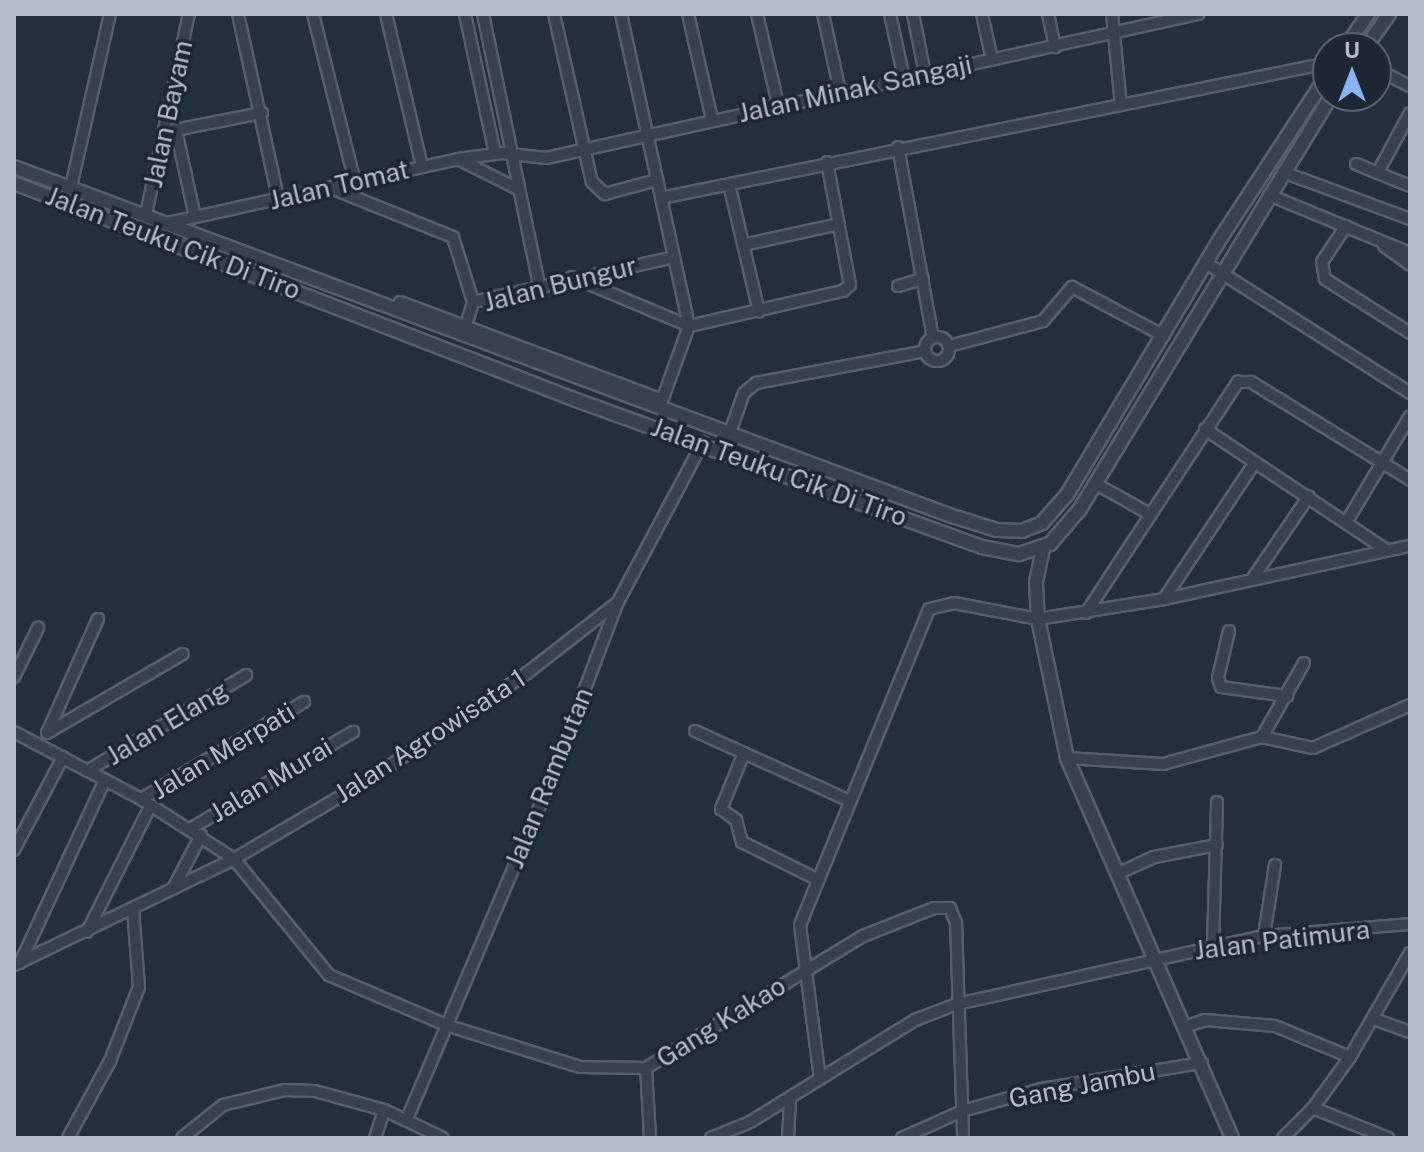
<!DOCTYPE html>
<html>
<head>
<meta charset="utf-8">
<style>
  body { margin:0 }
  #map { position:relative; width:1424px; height:1152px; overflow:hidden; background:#242f3e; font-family:"Public Sans",sans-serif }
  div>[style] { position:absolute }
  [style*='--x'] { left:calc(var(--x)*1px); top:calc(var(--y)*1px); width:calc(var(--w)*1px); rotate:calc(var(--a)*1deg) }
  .roads { filter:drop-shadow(2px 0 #565f6c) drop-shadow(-2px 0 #565f6c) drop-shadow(0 2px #565f6c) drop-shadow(0 -2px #565f6c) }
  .minor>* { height:10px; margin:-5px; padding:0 5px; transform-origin:5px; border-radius:5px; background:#38414e }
  .minor>.ring { margin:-5px; padding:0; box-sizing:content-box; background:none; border:10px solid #38414e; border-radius:50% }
  .tertiary>* { height:12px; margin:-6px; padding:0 6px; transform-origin:6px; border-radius:6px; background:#38414e }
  span { translate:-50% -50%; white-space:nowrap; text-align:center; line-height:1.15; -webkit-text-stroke:7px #1d2633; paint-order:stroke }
  .street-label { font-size:26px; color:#b4bcc9 }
  .frame { position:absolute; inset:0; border:16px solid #b4bcc9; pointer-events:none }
  .north { position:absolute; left:1312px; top:32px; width:80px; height:80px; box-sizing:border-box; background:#1d2633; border:2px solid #59626f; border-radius:50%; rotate:0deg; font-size:22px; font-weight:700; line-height:32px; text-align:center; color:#b4bcc9 }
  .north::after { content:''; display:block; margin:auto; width:28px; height:36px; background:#8ab4f8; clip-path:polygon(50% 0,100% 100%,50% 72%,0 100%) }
</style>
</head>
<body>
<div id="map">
  <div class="roads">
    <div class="minor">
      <i style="--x:238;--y:14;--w:188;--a:77.7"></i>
      <i style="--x:313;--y:14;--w:173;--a:76"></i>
      <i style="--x:386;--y:14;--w:156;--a:76.7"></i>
      <i style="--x:465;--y:14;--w:143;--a:77.9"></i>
      <i style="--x:483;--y:14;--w:276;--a:78.3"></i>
      <i style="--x:554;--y:14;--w:172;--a:77.3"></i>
      <i style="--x:592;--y:182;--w:18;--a:43"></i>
      <i style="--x:605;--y:194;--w:54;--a:-15.1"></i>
      <i style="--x:621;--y:14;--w:319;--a:77.7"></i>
      <i style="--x:689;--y:326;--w:85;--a:109.9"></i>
      <i style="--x:688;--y:14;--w:109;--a:77.2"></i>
      <i style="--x:757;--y:14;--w:92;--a:76.9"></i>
      <i style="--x:823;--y:14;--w:79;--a:77.6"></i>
      <i style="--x:890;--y:14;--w:66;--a:77.7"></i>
      <i style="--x:913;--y:14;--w:61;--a:78.7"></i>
      <i style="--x:982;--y:14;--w:47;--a:77.7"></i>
      <i style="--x:1048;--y:14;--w:34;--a:78"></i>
      <i style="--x:1112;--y:14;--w:91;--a:84.4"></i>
      <i style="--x:1376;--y:69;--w:38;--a:27"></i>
      <i style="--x:176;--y:130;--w:89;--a:77.7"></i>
      <i style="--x:165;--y:132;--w:99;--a:-11.1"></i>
      <i style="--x:898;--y:147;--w:193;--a:79.6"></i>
      <i style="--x:460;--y:160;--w:65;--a:26.6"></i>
      <i style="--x:1356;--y:164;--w:58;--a:22.2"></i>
      <i style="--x:1283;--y:172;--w:135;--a:20.3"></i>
      <i style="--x:1378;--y:172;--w:67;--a:-61.5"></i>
      <i style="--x:729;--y:184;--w:131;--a:76.8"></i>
      <i style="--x:71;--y:187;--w:177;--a:-77.3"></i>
      <i style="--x:331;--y:188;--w:131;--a:21.9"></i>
      <i style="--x:453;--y:237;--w:68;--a:72.9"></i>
      <i style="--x:1269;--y:195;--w:152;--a:22.4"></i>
      <i style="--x:661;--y:198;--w:681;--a:-11.44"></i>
      <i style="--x:146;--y:214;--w:205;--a:-77.9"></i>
      <i style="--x:168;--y:223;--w:297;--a:-12.4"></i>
      <i style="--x:458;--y:159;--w:45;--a:-7.6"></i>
      <i style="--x:503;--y:153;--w:43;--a:6.6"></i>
      <i style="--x:546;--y:158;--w:668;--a:-12.45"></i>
      <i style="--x:1346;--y:226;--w:43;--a:123.7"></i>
      <i style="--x:1322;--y:262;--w:17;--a:80"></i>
      <i style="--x:1325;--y:279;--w:101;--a:32.4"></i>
      <i style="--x:743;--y:245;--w:98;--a:-12.3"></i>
      <i style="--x:1384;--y:246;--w:32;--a:36"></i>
      <i style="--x:1206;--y:263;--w:242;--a:32.5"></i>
      <i style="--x:572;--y:277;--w:127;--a:22.7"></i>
      <i style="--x:689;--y:326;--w:158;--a:-12.8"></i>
      <i style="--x:843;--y:291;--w:9;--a:-41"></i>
      <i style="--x:850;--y:285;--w:125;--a:-100.6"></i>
      <i style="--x:898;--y:286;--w:26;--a:-16"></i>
      <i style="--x:398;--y:307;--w:5;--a:-68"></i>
      <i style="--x:400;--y:302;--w:280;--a:20.5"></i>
      <i style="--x:464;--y:332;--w:31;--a:-73"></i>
      <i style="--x:473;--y:302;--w:206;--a:-12.6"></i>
      <i class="ring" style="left:925px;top:337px;width:14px;height:14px"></i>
      <i style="--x:949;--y:346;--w:97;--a:-14.9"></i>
      <i style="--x:1043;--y:321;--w:45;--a:-49.5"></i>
      <i style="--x:1072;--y:287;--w:104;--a:28"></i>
      <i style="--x:1205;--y:429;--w:216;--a:33.7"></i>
      <i style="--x:730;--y:432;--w:41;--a:-70.3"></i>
      <i style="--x:744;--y:393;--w:16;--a:-40"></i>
      <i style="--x:756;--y:383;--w:172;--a:-10.7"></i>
      <i style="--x:1096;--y:484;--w:62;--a:29.1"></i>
      <i style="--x:1347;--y:521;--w:122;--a:-59"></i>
      <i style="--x:1253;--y:578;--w:99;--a:-55.7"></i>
      <i style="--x:1164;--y:599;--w:164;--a:-56.4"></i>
      <i style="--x:1086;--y:613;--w:277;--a:-56.7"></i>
      <i style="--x:1238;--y:382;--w:13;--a:0"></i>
      <i style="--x:1251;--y:382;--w:187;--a:31.6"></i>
      <i style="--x:1229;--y:631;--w:48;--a:103.2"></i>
      <i style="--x:1218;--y:678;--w:9;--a:72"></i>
      <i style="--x:1221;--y:687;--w:67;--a:7.8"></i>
      <i style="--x:14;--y:677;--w:55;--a:-63.9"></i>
      <i style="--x:695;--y:731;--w:170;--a:24.3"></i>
      <i style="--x:14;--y:732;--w:144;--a:27.8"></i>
      <i style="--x:141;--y:799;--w:111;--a:32.8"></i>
      <i style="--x:234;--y:859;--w:150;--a:50.7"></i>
      <i style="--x:329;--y:975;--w:127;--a:23.1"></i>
      <i style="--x:446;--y:1025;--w:140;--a:17.4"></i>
      <i style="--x:580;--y:1067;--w:66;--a:0.9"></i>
      <i style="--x:646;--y:1068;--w:254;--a:-31.3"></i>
      <i style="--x:863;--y:936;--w:76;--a:-21.5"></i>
      <i style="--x:934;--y:908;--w:16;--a:0"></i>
      <i style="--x:950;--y:908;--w:16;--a:68"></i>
      <i style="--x:956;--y:923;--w:215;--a:88.1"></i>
      <i style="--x:47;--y:733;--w:157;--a:-30.2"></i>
      <i style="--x:47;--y:733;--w:125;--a:-65.9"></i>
      <i style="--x:1262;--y:737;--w:85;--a:-60.4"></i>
      <i style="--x:744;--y:753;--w:61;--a:112.3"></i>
      <i style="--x:721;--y:809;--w:19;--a:36"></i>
      <i style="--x:736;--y:820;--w:23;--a:75"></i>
      <i style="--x:742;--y:842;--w:84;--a:26.3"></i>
      <i style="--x:1067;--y:758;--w:96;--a:3.6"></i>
      <i style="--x:1163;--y:764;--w:103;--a:-15.3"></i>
      <i style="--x:1262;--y:737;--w:52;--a:12.2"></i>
      <i style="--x:1313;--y:748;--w:106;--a:-23.9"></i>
      <i style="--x:87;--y:771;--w:186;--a:-31.1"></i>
      <i style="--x:141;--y:799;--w:190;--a:-30.8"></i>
      <i style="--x:190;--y:829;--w:190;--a:-30.8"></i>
      <i style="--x:14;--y:850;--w:105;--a:-62.2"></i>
      <i style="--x:1117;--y:874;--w:41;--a:-24.7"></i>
      <i style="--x:1154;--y:857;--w:64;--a:-10.8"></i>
      <i style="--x:173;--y:889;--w:61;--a:-62.6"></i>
      <i style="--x:87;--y:932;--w:142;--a:-63.3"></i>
      <i style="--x:1264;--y:936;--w:72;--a:-81.2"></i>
      <i style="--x:1213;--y:946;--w:144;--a:-88.4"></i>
      <i style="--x:20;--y:963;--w:202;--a:-65.1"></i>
      <i style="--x:14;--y:965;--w:244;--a:-25.7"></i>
      <i style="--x:234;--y:859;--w:158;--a:-30.5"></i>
      <i style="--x:370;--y:779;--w:189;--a:-34"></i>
      <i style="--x:527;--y:673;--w:114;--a:-37.9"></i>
      <i style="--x:1374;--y:1019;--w:38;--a:20"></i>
      <i style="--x:1187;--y:1026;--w:19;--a:-18"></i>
      <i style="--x:1205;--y:1020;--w:70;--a:4.9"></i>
      <i style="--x:1275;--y:1026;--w:81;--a:22.5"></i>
      <i style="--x:646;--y:1068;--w:70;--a:86.7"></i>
      <i style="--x:820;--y:1079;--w:155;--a:-97.4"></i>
      <i style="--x:800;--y:925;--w:341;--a:-67.8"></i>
      <i style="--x:929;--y:609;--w:26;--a:-13"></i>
      <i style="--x:954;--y:603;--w:86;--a:10.8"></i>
      <i style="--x:1038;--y:619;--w:128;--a:-9"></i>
      <i style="--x:1164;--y:599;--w:252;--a:-12.2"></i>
      <i style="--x:1313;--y:1108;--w:81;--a:21.8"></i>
      <i style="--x:407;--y:1119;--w:348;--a:-67"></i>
      <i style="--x:543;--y:799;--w:211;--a:-69.2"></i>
      <i style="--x:618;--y:602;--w:181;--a:-62"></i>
      <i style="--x:68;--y:1138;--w:88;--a:-61.4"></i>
      <i style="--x:110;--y:1061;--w:79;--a:-68.6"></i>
      <i style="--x:139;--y:987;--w:78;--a:-94.4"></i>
      <i style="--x:182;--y:1138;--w:53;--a:-38.8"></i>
      <i style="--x:223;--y:1105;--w:64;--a:-13.6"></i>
      <i style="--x:285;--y:1090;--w:30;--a:2"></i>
      <i style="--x:315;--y:1091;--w:72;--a:15.4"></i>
      <i style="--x:384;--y:1110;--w:65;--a:25.4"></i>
      <i style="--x:375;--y:1138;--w:29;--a:-72"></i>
      <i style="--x:711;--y:1138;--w:42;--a:-22.3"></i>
      <i style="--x:750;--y:1122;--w:194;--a:-31.7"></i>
      <i style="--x:915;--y:1020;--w:45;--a:-20.9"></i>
      <i style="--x:957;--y:1004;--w:314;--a:-12.5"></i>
      <i style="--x:1264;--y:936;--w:146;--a:-4.7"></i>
      <i style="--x:788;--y:1138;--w:39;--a:-87"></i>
      <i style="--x:902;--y:1138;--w:66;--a:-24.2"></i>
      <i style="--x:962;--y:1111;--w:82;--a:-15.6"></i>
      <i style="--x:1041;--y:1089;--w:163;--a:-9.2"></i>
      <i style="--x:1283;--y:1138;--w:42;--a:-45"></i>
      <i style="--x:1313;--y:1108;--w:63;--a:-54"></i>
      <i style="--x:1350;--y:1057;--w:120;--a:-60"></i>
    </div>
    <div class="tertiary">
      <i style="--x:1345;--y:48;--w:41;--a:-55.9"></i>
      <i style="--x:1365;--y:48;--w:42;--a:-54.8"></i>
      <i style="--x:14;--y:167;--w:998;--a:20.41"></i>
      <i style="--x:949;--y:515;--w:50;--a:17.4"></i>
      <i style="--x:997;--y:530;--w:25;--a:2"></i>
      <i style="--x:1022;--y:531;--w:22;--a:-22"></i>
      <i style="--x:1042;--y:523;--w:40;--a:-49"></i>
      <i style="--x:1068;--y:493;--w:300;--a:-59.1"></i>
      <i style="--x:1222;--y:236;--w:194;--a:-56.8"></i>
      <i style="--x:14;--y:183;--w:602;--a:21.11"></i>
      <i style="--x:576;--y:400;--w:432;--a:19.9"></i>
      <i style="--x:982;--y:547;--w:38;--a:11"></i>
      <i style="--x:1019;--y:554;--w:33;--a:-18"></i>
      <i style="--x:1050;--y:544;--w:46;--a:-49.4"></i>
      <i style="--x:1080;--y:509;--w:483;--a:-58.7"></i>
      <i style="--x:1043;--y:549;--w:34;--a:102"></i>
      <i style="--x:1036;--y:582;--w:37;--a:87"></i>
      <i style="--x:1038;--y:619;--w:142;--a:78.2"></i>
      <i style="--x:1067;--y:758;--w:414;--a:66.5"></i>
    </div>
  </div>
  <div class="street-label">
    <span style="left:855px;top:89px;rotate:-12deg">Jalan Minak Sangaji</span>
    <span style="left:168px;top:114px;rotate:-78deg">Jalan Bayam</span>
    <span style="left:339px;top:185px;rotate:-13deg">Jalan Tomat</span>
    <span style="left:173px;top:243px;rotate:21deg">Jalan Teuku Cik Di Tiro</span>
    <span style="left:560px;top:284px;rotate:-14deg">Jalan Bungur</span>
    <span style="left:779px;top:472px;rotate:20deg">Jalan Teuku Cik Di Tiro</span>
    <span style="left:167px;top:723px;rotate:-31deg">Jalan Elang</span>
    <span style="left:430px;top:736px;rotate:-33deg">Jalan Agrowisata 1</span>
    <span style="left:223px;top:751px;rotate:-31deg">Jalan Merpati</span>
    <span style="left:549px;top:778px;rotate:-68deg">Jalan Rambutan</span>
    <span style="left:271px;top:780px;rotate:-31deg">Jalan Murai</span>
    <span style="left:1282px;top:940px;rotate:-7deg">Jalan Patimura</span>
    <span style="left:721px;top:1022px;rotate:-32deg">Gang Kakao</span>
    <span style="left:1082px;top:1085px;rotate:-11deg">Gang Jambu</span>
  </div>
  <div class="frame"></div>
  <div class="north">U</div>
</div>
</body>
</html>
